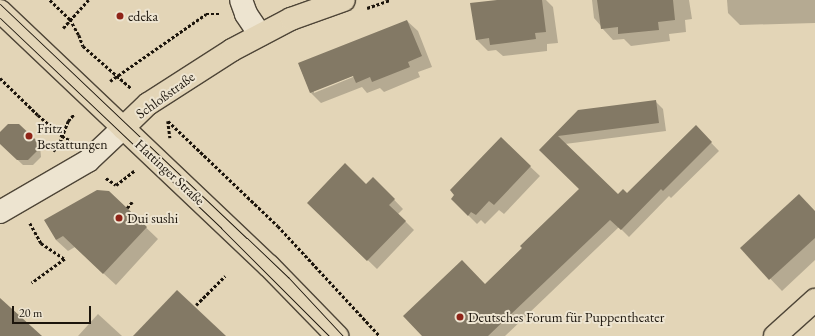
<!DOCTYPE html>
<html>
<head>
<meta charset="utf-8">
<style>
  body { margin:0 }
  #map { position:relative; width:815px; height:336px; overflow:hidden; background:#e3d5b7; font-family:"EB Garamond",serif }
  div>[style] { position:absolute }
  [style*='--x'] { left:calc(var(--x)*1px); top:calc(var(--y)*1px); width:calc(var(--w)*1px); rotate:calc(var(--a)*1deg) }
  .shadow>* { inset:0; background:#0003 }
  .building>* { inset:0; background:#837965 }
  .path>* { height:2.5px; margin-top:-1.25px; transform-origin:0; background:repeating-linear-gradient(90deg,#1c150c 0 3px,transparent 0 5px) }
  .roads { filter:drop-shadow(1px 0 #4e4537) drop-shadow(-1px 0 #4e4537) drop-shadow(0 1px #4e4537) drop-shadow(0 -1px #4e4537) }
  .minor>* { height:22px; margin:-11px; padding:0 11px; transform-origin:11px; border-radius:11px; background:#ede4d0 }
  .major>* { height:22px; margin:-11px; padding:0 11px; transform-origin:11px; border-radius:11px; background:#e3d5b7 }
  .tram>* { height:1px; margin:-0.5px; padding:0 0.5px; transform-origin:0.5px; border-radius:0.5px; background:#1c150c }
  .dots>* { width:11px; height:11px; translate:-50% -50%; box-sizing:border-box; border:2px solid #ede4d0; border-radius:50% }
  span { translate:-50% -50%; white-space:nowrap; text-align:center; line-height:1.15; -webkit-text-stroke:4px #ede4d0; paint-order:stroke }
  .poi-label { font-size:14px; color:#1c150c }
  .left { translate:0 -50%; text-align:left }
  .street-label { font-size:14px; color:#1c150c }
  .scale { position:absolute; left:12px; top:306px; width:79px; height:18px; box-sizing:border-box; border:2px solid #1c150c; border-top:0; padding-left:5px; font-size:12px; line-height:14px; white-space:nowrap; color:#1c150c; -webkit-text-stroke:3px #ede4d0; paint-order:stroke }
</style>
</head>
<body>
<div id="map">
  <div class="shadow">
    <i style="clip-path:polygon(504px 0,546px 0,553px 7px,558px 43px,547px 44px,547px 51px,503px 56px,496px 50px,488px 51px,476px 39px)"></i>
    <i style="clip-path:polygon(592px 0,689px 0,692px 19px,685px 20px,686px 32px,669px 34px,670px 41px,631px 46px,624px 39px,613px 40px,602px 28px,601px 26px,594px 18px)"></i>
    <i style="clip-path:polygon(727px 0,815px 0,815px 23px,740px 25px,728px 13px)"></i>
    <i style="clip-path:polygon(evenodd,407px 21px,418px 31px,432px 67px,418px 72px,420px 77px,384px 92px,380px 88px,367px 93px,362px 87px,321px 103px,311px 93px,299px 65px,407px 21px,357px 74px,358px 75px,314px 93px,314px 91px,357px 74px)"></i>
    <i style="clip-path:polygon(655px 101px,663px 109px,666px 131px,565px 144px,618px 195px,627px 194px,696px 127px,719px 151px,671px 198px,669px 196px,629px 237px,619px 227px,505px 336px,424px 336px,485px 285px,581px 189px,540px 150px,578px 111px)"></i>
    <i style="clip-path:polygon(18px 125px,40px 146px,41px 157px,33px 165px,23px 165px,1px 144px)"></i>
    <i style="clip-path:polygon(501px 139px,540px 176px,504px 214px,499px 210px,485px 224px,481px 220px,477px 224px,452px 199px)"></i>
    <i style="clip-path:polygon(366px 185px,382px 187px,403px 209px,398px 214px,414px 230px,377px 269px,318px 212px)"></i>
    <i style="clip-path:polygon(109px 192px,158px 239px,116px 285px,75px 247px,68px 251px,56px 240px)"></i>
    <i style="clip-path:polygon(815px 212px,815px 260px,782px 291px,741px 248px)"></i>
    <i style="clip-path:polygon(98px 314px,122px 336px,78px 336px)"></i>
  </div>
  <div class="building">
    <i style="clip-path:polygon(497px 0,542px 0,546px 32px,535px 33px,536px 39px,490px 45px,489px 38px,476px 40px,470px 3px)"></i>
    <i style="clip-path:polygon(597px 0,673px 0,675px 20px,658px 22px,659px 30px,618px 34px,618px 27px,601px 29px)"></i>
    <i style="clip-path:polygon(407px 20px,422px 56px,408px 62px,410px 67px,372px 82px,370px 77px,356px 83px,353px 76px,310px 93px,298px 63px)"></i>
    <i style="clip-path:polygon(656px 100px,659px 123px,558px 136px,618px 194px,623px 189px,627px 193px,696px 125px,712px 142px,663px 191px,661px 189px,621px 230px,610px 220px,488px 336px,422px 336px,403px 316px,462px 260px,485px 284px,522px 248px,520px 246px,579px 189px,539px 150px,578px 110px)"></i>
    <i style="clip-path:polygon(8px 124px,19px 124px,36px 140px,37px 151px,28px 160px,17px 160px,0 144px,0 132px)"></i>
    <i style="clip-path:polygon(501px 137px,531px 166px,494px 205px,489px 201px,476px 215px,471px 212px,468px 216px,451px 199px,454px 195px,450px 190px)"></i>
    <i style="clip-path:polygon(345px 163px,366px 184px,373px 177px,395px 199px,389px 205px,406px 221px,367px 261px,307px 203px)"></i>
    <i style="clip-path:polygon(97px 190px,109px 191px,147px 227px,103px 274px,63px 236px,56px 240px,44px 220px)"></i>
    <i style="clip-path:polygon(799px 194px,815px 211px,815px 238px,769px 280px,740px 248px)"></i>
    <i style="clip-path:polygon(177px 290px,226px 336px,133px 336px)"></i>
    <i style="clip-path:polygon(0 298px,42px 336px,0 336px)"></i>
  </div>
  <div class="path">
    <i style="--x:50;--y:0;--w:28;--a:44"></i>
    <i style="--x:70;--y:19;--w:18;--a:61"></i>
    <i style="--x:79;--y:35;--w:12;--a:70"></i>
    <i style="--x:83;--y:46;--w:64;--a:41.2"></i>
    <i style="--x:367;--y:8;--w:24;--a:-19"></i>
    <i style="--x:63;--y:28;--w:38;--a:-48"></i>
    <i style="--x:0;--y:78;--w:53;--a:44.2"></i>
    <i style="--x:38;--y:115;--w:32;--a:41"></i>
    <i style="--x:62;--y:136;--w:11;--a:27"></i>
    <i style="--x:110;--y:81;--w:117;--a:-34.9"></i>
    <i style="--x:206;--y:14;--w:14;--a:0"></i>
    <i style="--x:168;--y:121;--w:152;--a:43.7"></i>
    <i style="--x:278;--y:226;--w:150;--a:47.2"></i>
    <i style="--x:168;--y:121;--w:17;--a:83"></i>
    <i style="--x:53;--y:151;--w:6;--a:-39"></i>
    <i style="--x:58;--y:147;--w:28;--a:-69"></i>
    <i style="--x:68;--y:121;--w:9;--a:-49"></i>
    <i style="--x:106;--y:178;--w:12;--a:35"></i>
    <i style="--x:116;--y:185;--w:23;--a:-38"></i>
    <i style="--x:127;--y:208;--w:8;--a:-50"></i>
    <i style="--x:30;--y:223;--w:23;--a:61"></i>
    <i style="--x:41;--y:243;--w:29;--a:34"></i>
    <i style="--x:65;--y:259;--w:41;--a:144"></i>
    <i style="--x:196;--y:305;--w:41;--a:-45"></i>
  </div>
  <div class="roads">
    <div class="minor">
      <i style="--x:241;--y:0;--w:15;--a:70"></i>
      <i style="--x:246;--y:14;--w:25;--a:56"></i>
      <i style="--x:0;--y:212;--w:102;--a:-30.1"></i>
      <i style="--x:88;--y:161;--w:48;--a:-43.3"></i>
    </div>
    <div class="major">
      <i style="--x:0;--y:11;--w:371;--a:43.5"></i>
      <i style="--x:269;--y:266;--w:98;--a:45.8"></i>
      <i style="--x:123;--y:128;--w:35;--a:-44"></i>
      <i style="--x:148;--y:104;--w:100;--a:-32.7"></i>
      <i style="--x:232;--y:50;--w:67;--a:-27.7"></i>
      <i style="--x:291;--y:19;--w:56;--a:-19.7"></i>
      <i style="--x:775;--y:336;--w:54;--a:-42"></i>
    </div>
  </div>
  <div class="tram">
    <i style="--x:0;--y:4;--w:340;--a:43.5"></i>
    <i style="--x:247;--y:238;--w:57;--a:43.6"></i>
    <i style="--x:288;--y:277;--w:81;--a:47"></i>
    <i style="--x:0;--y:18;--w:305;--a:43.5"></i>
    <i style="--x:221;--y:228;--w:153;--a:45"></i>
  </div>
  <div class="dots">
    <i style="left:120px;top:16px;background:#8f2418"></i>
    <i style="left:29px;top:136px;background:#8f2418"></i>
    <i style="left:119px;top:218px;background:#8f2418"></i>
    <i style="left:460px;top:317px;background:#8f2418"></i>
  </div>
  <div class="poi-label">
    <span class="left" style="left:128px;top:16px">edeka</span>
    <span class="left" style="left:37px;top:136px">Fritz<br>Bestattungen</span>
    <span class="left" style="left:127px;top:218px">Dui sushi</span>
    <span class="left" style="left:468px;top:317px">Deutsches Forum für Puppentheater</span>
  </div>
  <div class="street-label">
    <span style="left:165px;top:95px;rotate:-36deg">Schloßstraße</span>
    <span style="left:170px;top:172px;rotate:43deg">Hattinger Straße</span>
  </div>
  <div class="scale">20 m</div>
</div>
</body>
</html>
